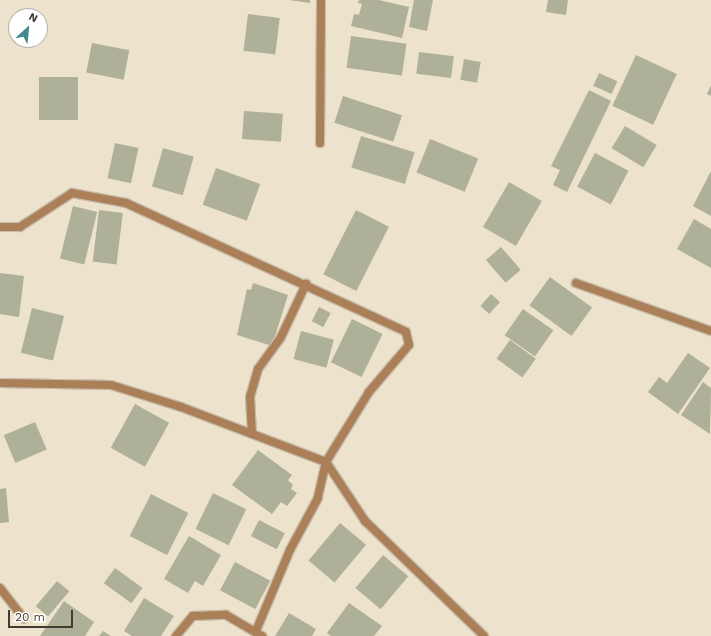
<!DOCTYPE html>
<html>
<head>
<meta charset="utf-8">
<style>
  body { margin:0 }
  #map { position:relative; width:711px; height:636px; overflow:hidden; background:#ede2cb; font-family:"Work Sans",sans-serif }
  div>[style] { position:absolute }
  [style*='--x'] { left:calc(var(--x)*1px); top:calc(var(--y)*1px); width:calc(var(--w)*1px); rotate:calc(var(--a)*1deg) }
  .building>* { inset:0; background:#afb098; transform-origin:0 0 }
  .roads { filter:drop-shadow(1px 0 #c7bdaa) drop-shadow(-1px 0 #c7bdaa) drop-shadow(0 1px #c7bdaa) drop-shadow(0 -1px #c7bdaa) }
  .minor>* { height:8px; margin:-4px; padding:0 4px; transform-origin:4px; border-radius:4px; background:#ab7f57 }
  span { translate:-50% -50%; white-space:nowrap; text-align:center; line-height:1.15; -webkit-text-stroke:3px #fff; paint-order:stroke }
  .north { position:absolute; left:8px; top:8px; width:40px; height:40px; box-sizing:border-box; background:#fff; border:1px solid #b3b1ad; border-radius:50%; rotate:27deg; font-size:11px; font-weight:700; line-height:16px; text-align:center; color:#413c33 }
  .north::after { content:''; display:block; margin:auto; width:14px; height:18px; background:#41898e; clip-path:polygon(50% 0,100% 100%,50% 72%,0 100%) }
  .scale { position:absolute; left:8px; top:610px; width:65px; height:18px; box-sizing:border-box; border:2px solid #413c33; border-top:0; padding-left:5px; font-size:12px; line-height:14px; white-space:nowrap; color:#413c33; -webkit-text-stroke:3px #fff; paint-order:stroke }
</style>
</head>
<body>
<div id="map">
  <div class="building">
    <i style="clip-path:polygon(289px 0,310px 0,310px 3px)"></i>
    <i style="clip-path:polygon(359px 0,379px 0,409px 7px,402px 38px,351px 26px,354px 14px,359px 15px,362px 4px,358px 3px)"></i>
    <i style="clip-path:polygon(414px 0,433px 0,427px 31px,409px 27px)"></i>
    <i style="clip-path:polygon(548px 0,568px 0,566px 15px,546px 12px)"></i>
    <i style="left:248px;top:14px;width:32px;height:37px;rotate:7deg"></i>
    <i style="left:351px;top:36px;width:56px;height:32px;rotate:8deg"></i>
    <i style="left:92px;top:43px;width:38px;height:30px;rotate:11deg"></i>
    <i style="left:419px;top:52px;width:35px;height:22px;rotate:7deg"></i>
    <i style="left:636px;top:55px;width:45px;height:56px;rotate:25deg"></i>
    <i style="left:464px;top:59px;width:17px;height:21px;rotate:10deg"></i>
    <i style="left:599px;top:73px;width:20px;height:14px;rotate:24deg"></i>
    <i style="left:39px;top:77px;width:39px;height:43px"></i>
    <i style="clip-path:polygon(711px 85px,711px 96px,707px 94px)"></i>
    <i style="clip-path:polygon(589px 90px,611px 101px,567px 192px,553px 185px,560px 170px,551px 166px)"></i>
    <i style="left:343px;top:96px;width:62px;height:28px;rotate:18deg"></i>
    <i style="left:244px;top:111px;width:39px;height:28px;rotate:4deg"></i>
    <i style="left:625px;top:126px;width:37px;height:26px;rotate:31deg"></i>
    <i style="left:361px;top:136px;width:56px;height:33px;rotate:17deg"></i>
    <i style="left:430px;top:139px;width:52px;height:36px;rotate:22deg"></i>
    <i style="left:115px;top:143px;width:24px;height:36px;rotate:12deg"></i>
    <i style="left:163px;top:148px;width:32px;height:40px;rotate:16deg"></i>
    <i style="left:595px;top:153px;width:38px;height:38px;rotate:28deg"></i>
    <i style="left:216px;top:168px;width:47px;height:39px;rotate:20deg"></i>
    <i style="clip-path:polygon(711px 171px,711px 216px,693px 206px)"></i>
    <i style="left:509px;top:182px;width:38px;height:52px;rotate:30deg"></i>
    <i style="left:73px;top:206px;width:25px;height:54px;rotate:14deg"></i>
    <i style="left:99px;top:210px;width:24px;height:52px;rotate:7deg"></i>
    <i style="left:356px;top:210px;width:37px;height:72px;rotate:27deg"></i>
    <i style="clip-path:polygon(694px 219px,711px 229px,711px 268px,677px 249px)"></i>
    <i style="left:501px;top:247px;width:30px;height:20px;rotate:49deg"></i>
    <i style="clip-path:polygon(0 273px,24px 276px,19px 317px,0 314px)"></i>
    <i style="left:550px;top:277px;width:52px;height:35px;rotate:36deg"></i>
    <i style="clip-path:polygon(253px 283px,288px 295px,272px 346px,237px 335px,247px 289px,251px 290px)"></i>
    <i style="left:491px;top:294px;width:12px;height:16px;rotate:42deg"></i>
    <i style="left:319px;top:307px;width:13px;height:16px;rotate:27deg"></i>
    <i style="left:32px;top:308px;width:33px;height:46px;rotate:14deg"></i>
    <i style="left:523px;top:309px;width:37px;height:32px;rotate:35deg"></i>
    <i style="left:352px;top:319px;width:34px;height:48px;rotate:26deg"></i>
    <i style="left:301px;top:331px;width:34px;height:29px;rotate:15deg"></i>
    <i style="left:510px;top:340px;width:32px;height:23px;rotate:36deg"></i>
    <i style="clip-path:polygon(688px 353px,710px 368px,678px 414px,648px 392px,659px 377px,667px 383px)"></i>
    <i style="clip-path:polygon(703px 382px,711px 388px,710px 434px,681px 415px)"></i>
    <i style="left:135px;top:404px;width:39px;height:50px;rotate:29deg"></i>
    <i style="left:35px;top:422px;width:30px;height:34px;rotate:67deg"></i>
    <i style="clip-path:polygon(258px 450px,292px 475px,288px 480px,293px 485px,291px 489px,297px 493px,287px 506px,281px 502px,272px 514px,232px 485px)"></i>
    <i style="clip-path:polygon(6px 488px,9px 522px,0 523px,0 489px)"></i>
    <i style="left:213px;top:493px;width:37px;height:40px;rotate:26deg"></i>
    <i style="left:151px;top:494px;width:42px;height:47px;rotate:27deg"></i>
    <i style="left:259px;top:520px;width:29px;height:18px;rotate:27deg"></i>
    <i style="left:340px;top:523px;width:34px;height:49px;rotate:40deg"></i>
    <i style="clip-path:polygon(189px 536px,221px 555px,203px 586px,195px 581px,188px 593px,164px 579px)"></i>
    <i style="left:383px;top:555px;width:33px;height:43px;rotate:40deg"></i>
    <i style="left:235px;top:562px;width:40px;height:32px;rotate:28deg"></i>
    <i style="left:115px;top:568px;width:34px;height:19px;rotate:36deg"></i>
    <i style="left:57px;top:581px;width:16px;height:33px;rotate:40deg"></i>
    <i style="clip-path:polygon(144px 598px,174px 616px,161px 636px,132px 636px,124px 631px)"></i>
    <i style="clip-path:polygon(64px 601px,94px 622px,85px 636px,40px 636px)"></i>
    <i style="clip-path:polygon(349px 603px,382px 626px,374px 636px,331px 636px,327px 633px)"></i>
    <i style="clip-path:polygon(289px 613px,316px 629px,312px 636px,275px 636px)"></i>
    <i style="clip-path:polygon(103px 631px,111px 636px,99px 636px)"></i>
  </div>
  <div class="roads">
    <div class="minor">
      <i style="--x:320;--y:143;--w:143;--a:-89.6"></i>
      <i style="--x:0;--y:227;--w:20;--a:0"></i>
      <i style="--x:20;--y:227;--w:62;--a:-33.2"></i>
      <i style="--x:72;--y:193;--w:55;--a:10.5"></i>
      <i style="--x:126;--y:203;--w:308;--a:24.7"></i>
      <i style="--x:406;--y:332;--w:13;--a:77"></i>
      <i style="--x:409;--y:345;--w:62;--a:130.4"></i>
      <i style="--x:369;--y:392;--w:82;--a:121.6"></i>
      <i style="--x:326;--y:462;--w:37;--a:103"></i>
      <i style="--x:318;--y:498;--w:59;--a:118.3"></i>
      <i style="--x:290;--y:550;--w:88;--a:112.8"></i>
      <i style="--x:576;--y:283;--w:143;--a:19.6"></i>
      <i style="--x:0;--y:383;--w:111;--a:1"></i>
      <i style="--x:111;--y:385;--w:73;--a:17.4"></i>
      <i style="--x:181;--y:407;--w:155;--a:20.8"></i>
      <i style="--x:326;--y:462;--w:71;--a:56.5"></i>
      <i style="--x:365;--y:521;--w:165;--a:44"></i>
      <i style="--x:252;--y:434;--w:37;--a:-93"></i>
      <i style="--x:250;--y:397;--w:29;--a:-74"></i>
      <i style="--x:258;--y:369;--w:39;--a:-54"></i>
      <i style="--x:281;--y:337;--w:59;--a:-64.7"></i>
      <i style="--x:0;--y:588;--w:39;--a:52"></i>
      <i style="--x:176;--y:636;--w:26;--a:-50"></i>
      <i style="--x:193;--y:616;--w:33;--a:-2"></i>
      <i style="--x:226;--y:615;--w:42;--a:30.3"></i>
    </div>
  </div>
  <div class="north">N</div>
  <div class="scale">20 m</div>
</div>
</body>
</html>
